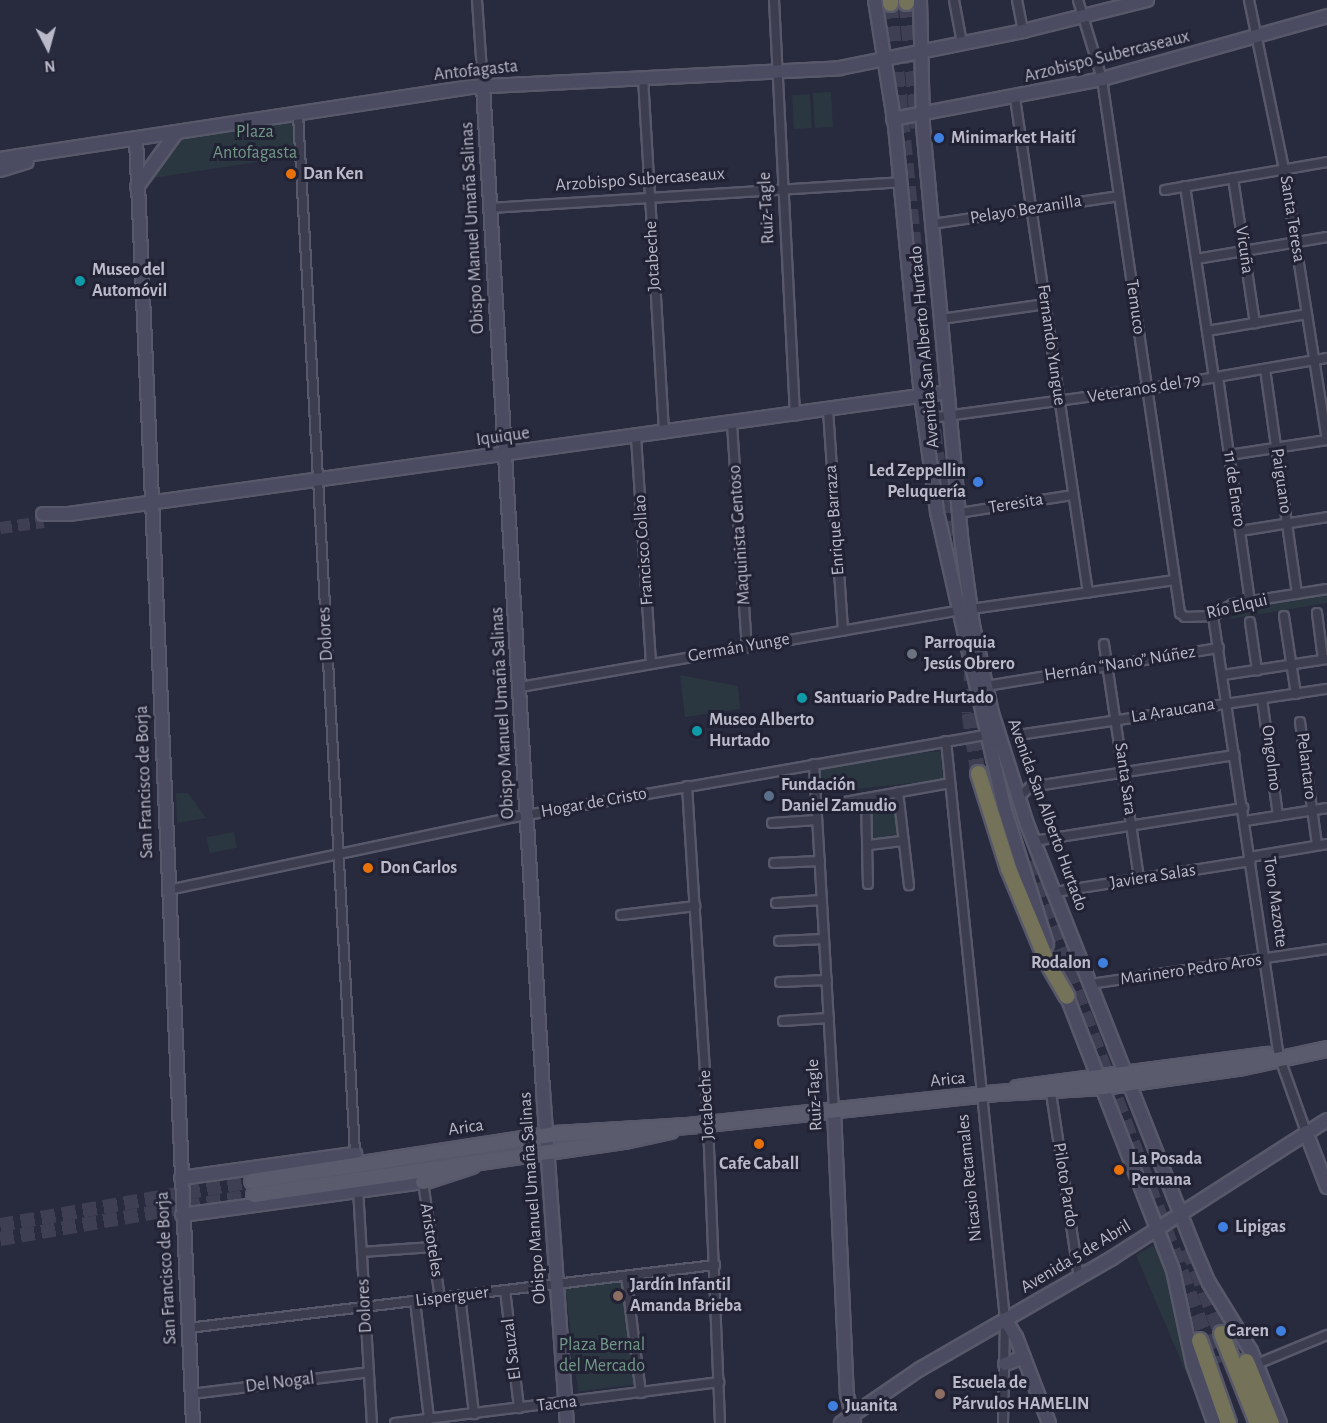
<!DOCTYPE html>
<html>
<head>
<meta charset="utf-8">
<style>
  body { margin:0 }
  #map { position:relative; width:1327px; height:1423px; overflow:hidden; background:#282a3e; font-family:"Alegreya Sans",sans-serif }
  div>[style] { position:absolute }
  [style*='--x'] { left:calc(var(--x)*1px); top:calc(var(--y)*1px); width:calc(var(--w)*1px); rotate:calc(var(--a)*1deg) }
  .green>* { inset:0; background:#2b3740; transform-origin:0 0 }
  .secondary-tunnel>* { height:12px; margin-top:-6px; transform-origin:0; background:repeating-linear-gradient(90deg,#3e3f53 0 12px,transparent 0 18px) }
  .primary-tunnel>* { height:14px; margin-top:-7px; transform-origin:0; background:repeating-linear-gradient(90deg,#3e3f53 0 14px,transparent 0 21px) }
  .highway-tunnel>* { height:15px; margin-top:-7.5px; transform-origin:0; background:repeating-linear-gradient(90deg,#3e3f53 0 15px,transparent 0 23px) }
  .roads { filter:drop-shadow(2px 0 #575869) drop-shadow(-2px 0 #575869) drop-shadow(0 2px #575869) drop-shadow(0 -2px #575869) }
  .street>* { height:8px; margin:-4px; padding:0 4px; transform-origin:4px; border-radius:4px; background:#3c3d4f }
  .secondary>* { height:12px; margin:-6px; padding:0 6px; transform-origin:6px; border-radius:6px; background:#4b4b61 }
  .primary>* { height:14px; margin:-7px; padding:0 7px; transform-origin:7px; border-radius:7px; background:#5a5c6e }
  .highway>* { height:15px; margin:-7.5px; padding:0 7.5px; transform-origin:7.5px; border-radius:7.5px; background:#74735a }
  .dots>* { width:16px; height:16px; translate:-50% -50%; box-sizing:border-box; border:3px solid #212234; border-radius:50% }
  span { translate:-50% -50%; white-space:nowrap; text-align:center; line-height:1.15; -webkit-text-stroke:6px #212234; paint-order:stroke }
  .street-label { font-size:18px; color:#b9b9c9 }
  .park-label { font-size:18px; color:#729888 }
  .poi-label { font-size:18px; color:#b9b9c9; font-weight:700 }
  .left { translate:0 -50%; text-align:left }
  .right { translate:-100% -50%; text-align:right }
  .north { position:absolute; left:18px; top:18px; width:60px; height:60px; -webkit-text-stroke:4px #212234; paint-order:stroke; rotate:174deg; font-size:16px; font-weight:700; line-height:24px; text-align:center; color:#b9b9c9 }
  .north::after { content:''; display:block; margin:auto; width:21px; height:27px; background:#b9b9c9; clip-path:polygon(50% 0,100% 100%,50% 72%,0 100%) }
</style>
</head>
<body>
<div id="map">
  <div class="green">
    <i style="left:831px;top:92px;width:35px;height:18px;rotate:87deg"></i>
    <i style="left:810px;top:94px;width:34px;height:18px;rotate:87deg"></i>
    <i style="clip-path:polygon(293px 118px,294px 156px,153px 178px,183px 136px)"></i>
    <i style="clip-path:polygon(1327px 595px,1327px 603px,1230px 619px,1236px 609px)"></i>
    <i style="clip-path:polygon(680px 675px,738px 686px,740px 709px,685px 717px)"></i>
    <i style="left:940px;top:751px;width:29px;height:122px;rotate:84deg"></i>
    <i style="clip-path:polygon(176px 793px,188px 793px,206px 818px,177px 823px)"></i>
    <i style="left:894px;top:799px;width:40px;height:25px;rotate:83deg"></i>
    <i style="left:234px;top:832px;width:16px;height:28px;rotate:79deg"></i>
    <i style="clip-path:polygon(1152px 1246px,1163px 1250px,1182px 1329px,1183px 1346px,1197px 1387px,1193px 1389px,1136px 1255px)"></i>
    <i style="left:624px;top:1281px;width:104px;height:59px;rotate:83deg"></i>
  </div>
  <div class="secondary-tunnel">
    <i style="--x:0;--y:528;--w:44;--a:-7.8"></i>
  </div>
  <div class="primary-tunnel">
    <i style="--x:0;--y:1225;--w:256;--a:-9.9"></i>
    <i style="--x:0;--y:1239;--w:258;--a:-9.8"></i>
  </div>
  <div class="highway-tunnel">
    <i style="--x:906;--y:2;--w:126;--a:84.5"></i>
    <i style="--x:890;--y:3;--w:383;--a:84.3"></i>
    <i style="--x:928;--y:384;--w:153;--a:82.9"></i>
    <i style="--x:972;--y:666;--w:47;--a:93.7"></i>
    <i style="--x:969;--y:713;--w:61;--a:81.5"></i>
    <i style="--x:1027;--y:862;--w:536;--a:69.37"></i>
    <i style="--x:1188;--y:1248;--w:91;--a:68.8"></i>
    <i style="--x:1220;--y:1317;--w:51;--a:59.4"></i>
  </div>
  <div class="roads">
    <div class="street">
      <i style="--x:477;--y:0;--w:86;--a:86"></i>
      <i style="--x:774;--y:0;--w:416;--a:87.1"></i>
      <i style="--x:954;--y:0;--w:44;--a:79.5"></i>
      <i style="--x:1017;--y:0;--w:32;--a:79"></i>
      <i style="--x:1078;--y:0;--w:83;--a:73.1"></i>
      <i style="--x:1102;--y:79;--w:540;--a:81.69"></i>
      <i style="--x:1180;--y:613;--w:6;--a:39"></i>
      <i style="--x:1185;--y:617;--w:28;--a:-2"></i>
      <i style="--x:1213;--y:616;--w:23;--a:-31"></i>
      <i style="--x:1233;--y:604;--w:95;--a:-9.1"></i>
      <i style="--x:1249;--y:0;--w:173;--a:78.3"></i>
      <i style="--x:1284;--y:169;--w:273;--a:81"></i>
      <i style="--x:643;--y:78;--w:356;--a:86.6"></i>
      <i style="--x:1015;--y:98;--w:500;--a:81.61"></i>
      <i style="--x:298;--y:114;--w:1042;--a:86.86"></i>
      <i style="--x:1233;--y:178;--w:147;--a:81.4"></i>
      <i style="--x:1185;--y:186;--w:194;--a:81.4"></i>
      <i style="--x:1165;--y:190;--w:164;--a:-9.8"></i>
      <i style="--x:490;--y:208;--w:411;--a:-3.6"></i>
      <i style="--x:932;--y:224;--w:189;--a:-8.5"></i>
      <i style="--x:1196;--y:259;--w:133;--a:-9.5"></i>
      <i style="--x:941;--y:319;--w:106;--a:-8.1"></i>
      <i style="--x:1207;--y:331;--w:101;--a:-9.6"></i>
      <i style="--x:1265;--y:369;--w:227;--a:81.9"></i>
      <i style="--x:1218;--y:377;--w:227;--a:81.9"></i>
      <i style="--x:828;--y:410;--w:221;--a:86.1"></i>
      <i style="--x:924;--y:419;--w:225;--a:-7.7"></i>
      <i style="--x:1147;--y:389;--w:183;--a:-9.8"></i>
      <i style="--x:732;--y:424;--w:224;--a:86.2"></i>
      <i style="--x:636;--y:437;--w:227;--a:86.2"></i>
      <i style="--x:1229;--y:455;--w:99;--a:-8.7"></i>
      <i style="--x:959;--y:513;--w:115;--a:-9"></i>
      <i style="--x:1240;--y:531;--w:88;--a:-9.1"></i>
      <i style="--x:971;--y:609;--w:206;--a:-8.1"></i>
      <i style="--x:1317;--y:613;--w:46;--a:82.6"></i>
      <i style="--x:1213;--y:616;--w:445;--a:81.5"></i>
      <i style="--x:1279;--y:1056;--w:81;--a:70.4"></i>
      <i style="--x:1284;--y:616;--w:79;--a:81.3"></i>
      <i style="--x:1250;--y:622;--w:49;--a:81.7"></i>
      <i style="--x:1104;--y:644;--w:238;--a:81.5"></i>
      <i style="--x:1223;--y:675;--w:105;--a:-8.7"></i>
      <i style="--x:986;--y:686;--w:236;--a:-9.3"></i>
      <i style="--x:520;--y:687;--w:446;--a:-9.9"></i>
      <i style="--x:1262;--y:699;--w:118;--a:82.2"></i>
      <i style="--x:1300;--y:722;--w:124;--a:82.1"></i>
      <i style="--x:1018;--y:735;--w:312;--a:-8.5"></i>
      <i style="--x:946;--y:741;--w:581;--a:84.17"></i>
      <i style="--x:1005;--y:1319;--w:104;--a:91.1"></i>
      <i style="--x:814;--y:764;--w:348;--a:86.7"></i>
      <i style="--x:687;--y:786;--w:339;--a:86.4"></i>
      <i style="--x:708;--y:1124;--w:299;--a:87.7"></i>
      <i style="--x:898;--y:792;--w:94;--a:83.3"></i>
      <i style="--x:866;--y:798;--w:86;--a:88.7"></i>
      <i style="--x:1018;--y:798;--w:16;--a:-43"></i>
      <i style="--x:1030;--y:787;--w:207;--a:-8.9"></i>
      <i style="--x:817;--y:807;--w:135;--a:-10.2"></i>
      <i style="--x:1245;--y:821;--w:83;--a:-9"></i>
      <i style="--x:772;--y:823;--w:45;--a:-3.8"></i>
      <i style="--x:1034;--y:841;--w:212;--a:-9"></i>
      <i style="--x:869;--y:845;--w:35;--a:-7"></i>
      <i style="--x:1250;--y:857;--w:78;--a:-9.6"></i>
      <i style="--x:774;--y:863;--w:46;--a:-2.5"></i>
      <i style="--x:168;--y:890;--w:355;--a:-11.9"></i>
      <i style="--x:515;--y:817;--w:479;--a:-9.9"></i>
      <i style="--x:1055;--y:892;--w:198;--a:-9"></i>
      <i style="--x:776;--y:903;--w:46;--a:-3.7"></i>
      <i style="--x:621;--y:915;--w:75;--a:-6.9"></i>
      <i style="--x:779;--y:941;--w:45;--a:-2.5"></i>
      <i style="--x:780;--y:982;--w:47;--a:-2.4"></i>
      <i style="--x:1090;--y:984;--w:240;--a:-8.4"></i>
      <i style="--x:783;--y:1021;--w:46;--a:-3.7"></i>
      <i style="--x:1051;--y:1093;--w:187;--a:81.4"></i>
      <i style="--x:423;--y:1182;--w:117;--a:81.7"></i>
      <i style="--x:358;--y:1189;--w:234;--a:86.6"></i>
      <i style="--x:362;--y:1252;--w:70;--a:-4.1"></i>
      <i style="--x:626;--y:1276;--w:118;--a:82.7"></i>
      <i style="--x:505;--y:1290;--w:119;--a:83.2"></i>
      <i style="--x:460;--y:1296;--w:119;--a:83.2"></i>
      <i style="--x:415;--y:1301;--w:119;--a:83.2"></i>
      <i style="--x:188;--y:1328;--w:531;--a:-6.82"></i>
      <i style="--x:1257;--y:1364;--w:76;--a:-22.5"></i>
      <i style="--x:191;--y:1394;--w:179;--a:-7"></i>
      <i style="--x:395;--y:1423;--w:327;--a:-7.2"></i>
    </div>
    <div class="secondary">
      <i style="--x:875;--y:0;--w:128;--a:81"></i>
      <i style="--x:895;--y:126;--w:271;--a:84.5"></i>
      <i style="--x:921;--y:396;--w:117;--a:82.1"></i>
      <i style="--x:937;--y:512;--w:303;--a:77.2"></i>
      <i style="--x:1004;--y:807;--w:144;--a:72.6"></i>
      <i style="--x:920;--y:0;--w:126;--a:88.6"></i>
      <i style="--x:923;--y:126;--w:421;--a:84.7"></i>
      <i style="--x:962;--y:545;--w:81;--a:82.2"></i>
      <i style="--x:973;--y:625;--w:90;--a:77.8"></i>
      <i style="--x:992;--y:713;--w:116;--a:72.5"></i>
      <i style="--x:1027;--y:824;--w:456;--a:68.5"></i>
      <i style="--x:1194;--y:1248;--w:38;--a:67"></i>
      <i style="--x:1209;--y:1283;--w:80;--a:58.3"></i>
      <i style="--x:1251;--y:1351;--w:78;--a:68.1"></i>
      <i style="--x:483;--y:86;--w:1006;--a:86.58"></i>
      <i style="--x:543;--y:1090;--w:334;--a:85.9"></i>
      <i style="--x:893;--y:119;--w:213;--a:-10.8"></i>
      <i style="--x:1102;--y:79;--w:234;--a:-15.6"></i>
      <i style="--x:136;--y:139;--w:1285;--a:87.46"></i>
      <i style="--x:0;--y:159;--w:476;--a:-8.7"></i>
      <i style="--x:471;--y:87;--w:369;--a:-2.9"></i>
      <i style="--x:840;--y:68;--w:187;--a:-11.4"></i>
      <i style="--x:1023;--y:31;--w:128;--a:-14"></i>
      <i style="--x:0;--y:170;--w:28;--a:-17"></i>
      <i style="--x:137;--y:187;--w:67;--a:-54.2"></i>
      <i style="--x:43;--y:514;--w:26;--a:0"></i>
      <i style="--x:69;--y:514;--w:887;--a:-7.9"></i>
      <i style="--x:1064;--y:989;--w:301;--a:68.8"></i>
      <i style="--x:1173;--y:1270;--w:96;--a:78"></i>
      <i style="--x:1193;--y:1364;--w:63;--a:70.4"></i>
      <i style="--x:834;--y:1111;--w:284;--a:87.4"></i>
      <i style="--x:847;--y:1395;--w:28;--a:75"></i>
      <i style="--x:1306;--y:1132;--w:59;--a:69.1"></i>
      <i style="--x:181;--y:1178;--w:176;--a:-7.9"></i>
      <i style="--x:182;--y:1215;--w:243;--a:-7.8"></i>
      <i style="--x:1005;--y:1319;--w:21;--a:59"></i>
      <i style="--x:1016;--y:1337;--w:92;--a:69"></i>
      <i style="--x:1005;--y:1364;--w:20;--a:-20"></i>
      <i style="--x:841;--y:1423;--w:96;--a:-34.4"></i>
      <i style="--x:920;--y:1369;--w:222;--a:-30"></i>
      <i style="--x:1112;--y:1258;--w:255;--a:-32.7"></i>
    </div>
    <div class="primary">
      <i style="--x:1017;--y:1088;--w:253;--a:-7.5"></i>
      <i style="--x:252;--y:1181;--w:307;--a:-8.8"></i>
      <i style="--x:555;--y:1134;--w:133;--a:-3.4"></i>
      <i style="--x:688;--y:1126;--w:311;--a:-6.1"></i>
      <i style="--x:997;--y:1093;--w:106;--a:-3.2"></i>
      <i style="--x:1103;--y:1087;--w:137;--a:-8"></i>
      <i style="--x:1239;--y:1068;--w:90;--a:-12.2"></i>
      <i style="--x:423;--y:1182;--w:52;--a:-18.1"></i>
      <i style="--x:254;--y:1195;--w:375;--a:-8.3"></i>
      <i style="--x:625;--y:1141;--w:47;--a:-12.3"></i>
    </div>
    <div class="highway">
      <i style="--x:890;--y:0;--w:3;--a:90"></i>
      <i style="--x:906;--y:0;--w:2;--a:90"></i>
      <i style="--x:978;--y:773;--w:100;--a:72.5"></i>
      <i style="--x:1008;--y:868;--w:102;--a:67.5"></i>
      <i style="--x:1047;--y:962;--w:39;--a:60"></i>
      <i style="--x:1221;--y:1333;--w:97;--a:68.2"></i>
      <i style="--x:1199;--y:1340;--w:88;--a:70.7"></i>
      <i style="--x:1246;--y:1361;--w:67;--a:68"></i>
    </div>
  </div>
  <div class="dots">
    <i style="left:939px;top:138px;background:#3f7fe0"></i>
    <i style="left:291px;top:174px;background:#e8710a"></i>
    <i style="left:80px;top:281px;background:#0f9aa8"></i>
    <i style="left:978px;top:482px;background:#3f7fe0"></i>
    <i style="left:912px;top:654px;background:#6b7280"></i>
    <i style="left:802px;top:698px;background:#0f9aa8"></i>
    <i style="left:697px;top:731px;background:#0f9aa8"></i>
    <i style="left:769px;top:796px;background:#5c6f8a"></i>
    <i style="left:368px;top:868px;background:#e8710a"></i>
    <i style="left:1103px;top:963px;background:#3f7fe0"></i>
    <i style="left:759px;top:1144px;background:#e8710a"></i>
    <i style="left:1119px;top:1170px;background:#e8710a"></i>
    <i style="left:1223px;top:1227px;background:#3f7fe0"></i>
    <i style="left:618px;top:1296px;background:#8d6e63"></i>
    <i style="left:1281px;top:1331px;background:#3f7fe0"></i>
    <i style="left:940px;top:1394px;background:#8d6e63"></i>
    <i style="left:833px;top:1406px;background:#3f7fe0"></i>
  </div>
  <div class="street-label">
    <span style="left:1107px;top:57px;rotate:-14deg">Arzobispo Subercaseaux</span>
    <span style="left:476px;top:71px;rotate:-6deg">Antofagasta</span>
    <span style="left:640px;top:180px;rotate:-4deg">Arzobispo Subercaseaux</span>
    <span style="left:767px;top:208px;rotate:-93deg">Ruiz-Tagle</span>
    <span style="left:1026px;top:210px;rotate:-9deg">Pelayo Bezanilla</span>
    <span style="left:1292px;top:219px;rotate:81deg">Santa Teresa</span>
    <span style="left:473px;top:228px;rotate:-93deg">Obispo Manuel Umaña Salinas</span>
    <span style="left:1244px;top:250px;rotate:82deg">Vicuña</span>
    <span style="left:653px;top:256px;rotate:-93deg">Jotabeche</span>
    <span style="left:1135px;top:307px;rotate:82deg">Temuco</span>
    <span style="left:1051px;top:345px;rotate:82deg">Fernando Yungue</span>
    <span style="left:925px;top:347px;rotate:-95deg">Avenida San Alberto Hurtado</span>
    <span style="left:1144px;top:389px;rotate:-9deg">Veteranos del 79</span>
    <span style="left:503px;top:437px;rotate:-8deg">Iquique</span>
    <span style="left:1281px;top:481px;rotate:82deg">Paiguano</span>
    <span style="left:1234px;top:489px;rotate:82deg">11 de Enero</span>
    <span style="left:1016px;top:504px;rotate:-9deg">Teresita</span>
    <span style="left:835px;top:520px;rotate:-94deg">Enrique Barraza</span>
    <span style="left:740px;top:535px;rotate:-94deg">Maquinista Gentoso</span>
    <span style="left:644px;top:550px;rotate:-94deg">Francisco Collao</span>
    <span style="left:1237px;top:607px;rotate:-13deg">Río Elqui</span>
    <span style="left:326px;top:634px;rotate:-93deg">Dolores</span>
    <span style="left:739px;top:648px;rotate:-10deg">Germán Yunge</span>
    <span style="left:1120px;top:664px;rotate:-9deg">Hernán “Nano” Núñez</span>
    <span style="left:1173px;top:711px;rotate:-9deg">La Araucana</span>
    <span style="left:503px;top:713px;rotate:-93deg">Obispo Manuel Umaña Salinas</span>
    <span style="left:1271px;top:758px;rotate:83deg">Ongolmo</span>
    <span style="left:1306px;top:766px;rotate:83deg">Pelantaro</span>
    <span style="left:1125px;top:779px;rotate:82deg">Santa Sara</span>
    <span style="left:145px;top:782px;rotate:-92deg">San Francisco de Borja</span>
    <span style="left:594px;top:803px;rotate:-10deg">Hogar de Cristo</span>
    <span style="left:1047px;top:815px;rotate:70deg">Avenida San Alberto Hurtado</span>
    <span style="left:1153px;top:877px;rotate:-9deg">Javiera Salas</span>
    <span style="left:1275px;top:902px;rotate:82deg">Toro Mazotte</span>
    <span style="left:1191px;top:970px;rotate:-8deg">Marinero Pedro Aros</span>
    <span style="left:948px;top:1080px;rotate:-6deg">Arica</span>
    <span style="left:815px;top:1095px;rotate:-93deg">Ruiz-Tagle</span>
    <span style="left:707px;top:1105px;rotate:-93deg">Jotabeche</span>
    <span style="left:466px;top:1128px;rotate:-8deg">Arica</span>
    <span style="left:970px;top:1178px;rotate:-96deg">Nicasio Retamales</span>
    <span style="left:1065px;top:1185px;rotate:81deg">Piloto Pardo</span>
    <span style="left:533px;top:1198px;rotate:-94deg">Obispo Manuel Umaña Salinas</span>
    <span style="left:431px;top:1240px;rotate:81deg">Aristoteles</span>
    <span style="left:1076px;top:1257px;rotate:-31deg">Avenida 5 de Abril</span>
    <span style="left:167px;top:1268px;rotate:-93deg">San Francisco de Borja</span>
    <span style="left:452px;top:1297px;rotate:-7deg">Lisperguer</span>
    <span style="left:365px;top:1306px;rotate:-93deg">Dolores</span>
    <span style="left:512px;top:1349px;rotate:-97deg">El Sauzal</span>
    <span style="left:280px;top:1383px;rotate:-7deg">Del Nogal</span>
    <span style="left:557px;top:1404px;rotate:-7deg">Tacna</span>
  </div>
  <div class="park-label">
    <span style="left:255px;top:143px">Plaza<br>Antofagasta</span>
    <span style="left:602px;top:1356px">Plaza Bernal<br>del Mercado</span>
  </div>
  <div class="poi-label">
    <span class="left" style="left:951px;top:138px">Minimarket Haití</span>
    <span class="left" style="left:303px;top:174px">Dan Ken</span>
    <span class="left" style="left:92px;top:281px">Museo del<br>Automóvil</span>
    <span class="right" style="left:966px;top:482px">Led Zeppellin<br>Peluquería</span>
    <span class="left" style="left:924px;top:654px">Parroquia<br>Jesús Obrero</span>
    <span class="left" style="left:814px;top:698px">Santuario Padre Hurtado</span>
    <span class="left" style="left:709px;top:731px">Museo Alberto<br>Hurtado</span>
    <span class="left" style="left:781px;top:796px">Fundación<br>Daniel Zamudio</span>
    <span class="left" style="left:380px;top:868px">Don Carlos</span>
    <span class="right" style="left:1091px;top:963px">Rodalon</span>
    <span class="left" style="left:1131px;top:1170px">La Posada<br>Peruana</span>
    <span style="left:759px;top:1164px">Cafe Caball</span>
    <span class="left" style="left:1235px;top:1227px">Lipigas</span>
    <span class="left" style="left:630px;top:1296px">Jardín Infantil<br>Amanda Brieba</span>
    <span class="right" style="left:1269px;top:1331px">Caren</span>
    <span class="left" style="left:952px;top:1394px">Escuela de<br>Párvulos HAMELIN</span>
    <span class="left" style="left:845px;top:1406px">Juanita</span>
  </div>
  <div class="north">N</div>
</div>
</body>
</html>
